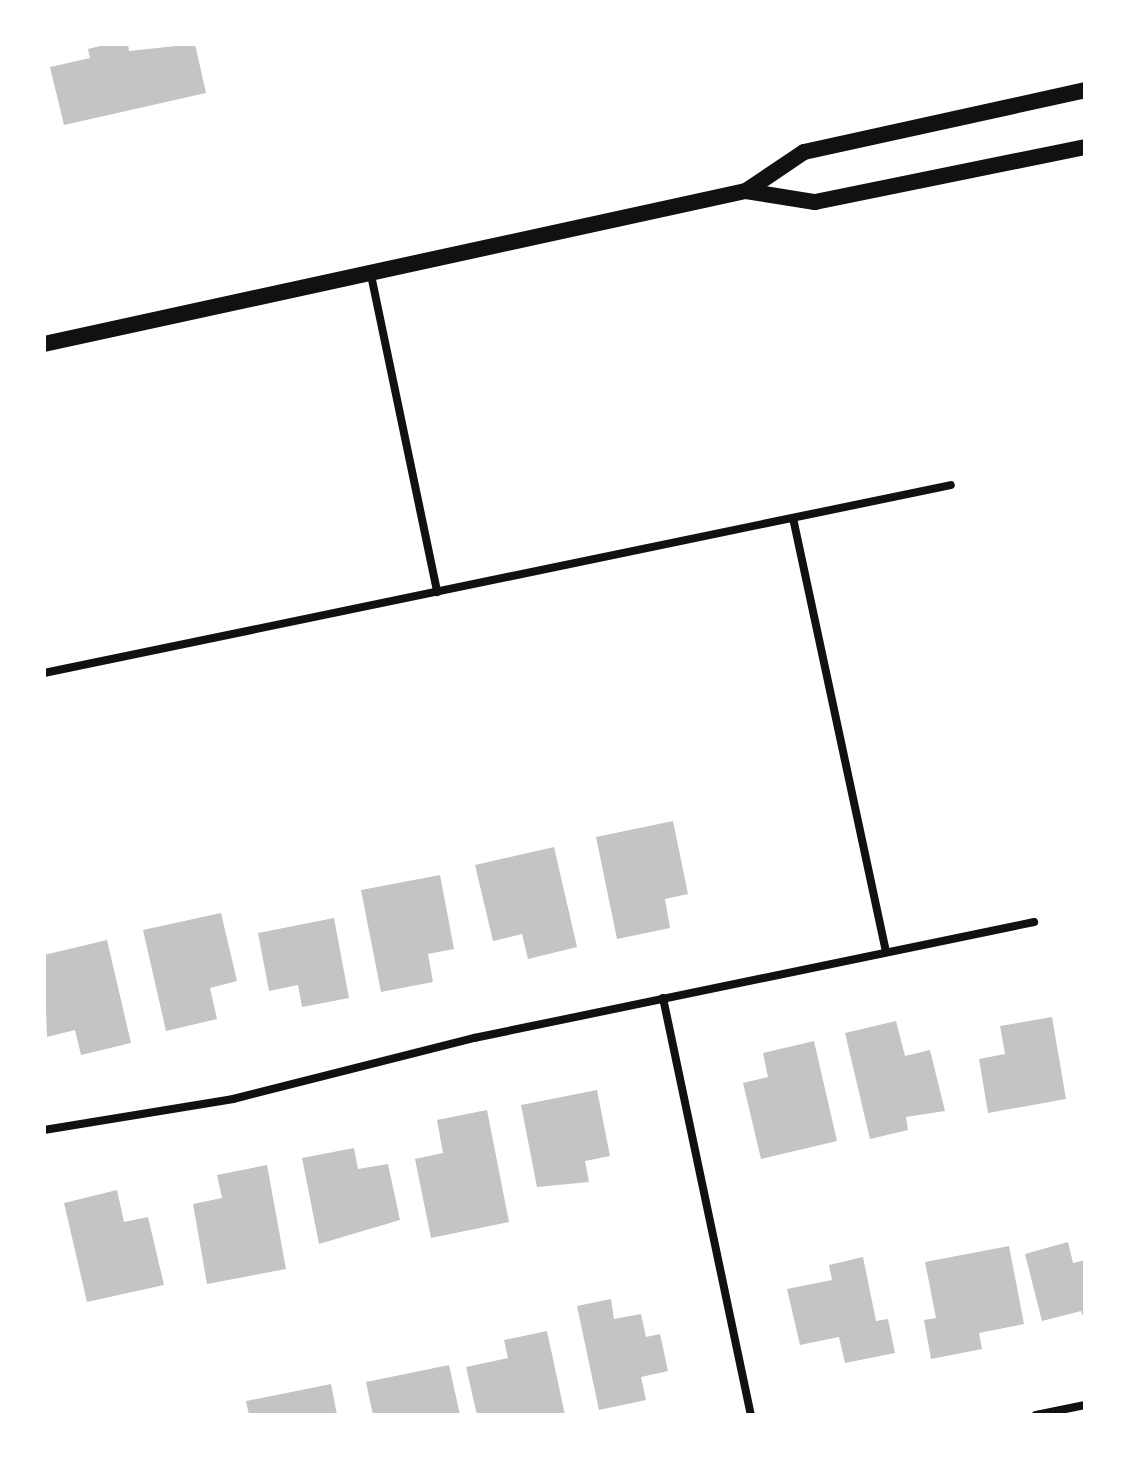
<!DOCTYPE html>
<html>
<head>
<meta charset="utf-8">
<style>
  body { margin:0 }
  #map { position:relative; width:1129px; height:1459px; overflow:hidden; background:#fff; font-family:"Libre Baskerville",serif }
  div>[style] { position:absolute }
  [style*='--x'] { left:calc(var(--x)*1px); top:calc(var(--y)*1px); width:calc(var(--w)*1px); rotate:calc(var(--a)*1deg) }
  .building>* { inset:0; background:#c4c4c4 }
  .minor>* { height:8px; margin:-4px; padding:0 4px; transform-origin:4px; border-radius:4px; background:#111 }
  .secondary>* { height:16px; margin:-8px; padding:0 8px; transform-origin:8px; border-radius:8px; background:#111 }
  span { translate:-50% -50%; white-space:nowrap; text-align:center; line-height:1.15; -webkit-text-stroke:6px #fff; paint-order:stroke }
  .frame { position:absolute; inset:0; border:46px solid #fff; pointer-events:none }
</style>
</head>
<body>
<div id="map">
  <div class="building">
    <i style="clip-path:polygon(108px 44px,128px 44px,129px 51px,195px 44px,206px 93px,64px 125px,50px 67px,90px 58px,88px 49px)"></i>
    <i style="clip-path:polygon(673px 821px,688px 894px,665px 899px,670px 928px,617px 939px,596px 837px)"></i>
    <i style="clip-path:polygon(554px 847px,577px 947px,528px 959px,522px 934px,493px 941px,475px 865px)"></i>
    <i style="clip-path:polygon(440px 875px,454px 949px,428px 954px,433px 982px,381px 992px,361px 890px)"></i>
    <i style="clip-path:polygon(221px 913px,237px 981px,210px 988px,217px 1019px,166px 1031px,143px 930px)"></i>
    <i style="clip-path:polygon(334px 918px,349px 998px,302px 1007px,298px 985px,269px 991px,258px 933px)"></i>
    <i style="clip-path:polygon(107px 940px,131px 1043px,81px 1055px,75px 1030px,47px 1037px,44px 955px)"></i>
    <i style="clip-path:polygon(1052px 1017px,1066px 1099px,988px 1113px,979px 1059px,1005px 1054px,1000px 1026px)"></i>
    <i style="clip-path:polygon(896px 1021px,905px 1056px,930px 1050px,945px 1111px,906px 1117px,908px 1130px,870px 1139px,845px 1033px)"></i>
    <i style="clip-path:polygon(814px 1041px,837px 1141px,761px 1159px,743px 1083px,768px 1077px,763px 1053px)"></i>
    <i style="clip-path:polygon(597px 1090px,610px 1156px,585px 1161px,589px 1182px,537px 1187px,521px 1105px)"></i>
    <i style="clip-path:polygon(487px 1110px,509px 1222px,431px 1238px,415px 1159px,443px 1153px,437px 1120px)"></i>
    <i style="clip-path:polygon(354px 1148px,358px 1169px,388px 1164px,400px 1220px,319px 1244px,302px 1158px)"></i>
    <i style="clip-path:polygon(267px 1165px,286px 1269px,207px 1284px,193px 1204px,222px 1198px,217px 1175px)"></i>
    <i style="clip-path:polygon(117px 1190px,124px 1222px,148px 1217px,164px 1285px,87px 1302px,64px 1203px)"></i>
    <i style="clip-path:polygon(1068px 1242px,1073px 1263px,1085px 1260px,1085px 1321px,1081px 1311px,1042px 1321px,1025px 1254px)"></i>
    <i style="clip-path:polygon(1009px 1246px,1024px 1324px,979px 1333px,982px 1349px,931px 1359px,924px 1320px,936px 1318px,925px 1262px)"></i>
    <i style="clip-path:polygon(863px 1257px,876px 1321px,888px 1319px,895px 1353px,845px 1363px,839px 1337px,800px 1345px,787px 1289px,832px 1280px,829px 1265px)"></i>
    <i style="clip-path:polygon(611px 1299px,614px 1319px,641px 1314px,646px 1337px,660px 1334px,668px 1371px,641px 1377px,646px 1400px,599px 1410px,577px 1306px)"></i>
    <i style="clip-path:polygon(547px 1331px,565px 1415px,477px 1415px,466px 1367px,508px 1358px,504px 1340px)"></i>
    <i style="clip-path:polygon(449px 1365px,460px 1415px,373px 1415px,366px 1382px)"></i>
    <i style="clip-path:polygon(331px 1384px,337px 1415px,249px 1415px,246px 1401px)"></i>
  </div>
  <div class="minor">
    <i style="--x:371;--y:275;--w:324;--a:78.2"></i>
    <i style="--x:793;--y:518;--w:444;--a:77.9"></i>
    <i style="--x:44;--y:673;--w:926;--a:-11.71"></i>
    <i style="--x:663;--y:998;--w:426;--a:78.1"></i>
    <i style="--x:44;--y:1130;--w:192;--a:-9.3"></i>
    <i style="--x:233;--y:1099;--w:249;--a:-14.2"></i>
    <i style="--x:474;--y:1038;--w:572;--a:-11.7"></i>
    <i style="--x:1036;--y:1415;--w:50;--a:-11.5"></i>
  </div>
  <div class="secondary">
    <i style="--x:746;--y:191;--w:70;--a:9.1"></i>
    <i style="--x:815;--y:202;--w:276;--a:-11.5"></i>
    <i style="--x:44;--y:344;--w:718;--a:-12.3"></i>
    <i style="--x:746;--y:191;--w:70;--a:-33.9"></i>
    <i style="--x:804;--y:152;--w:288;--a:-12.4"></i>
  </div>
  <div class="frame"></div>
</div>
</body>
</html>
